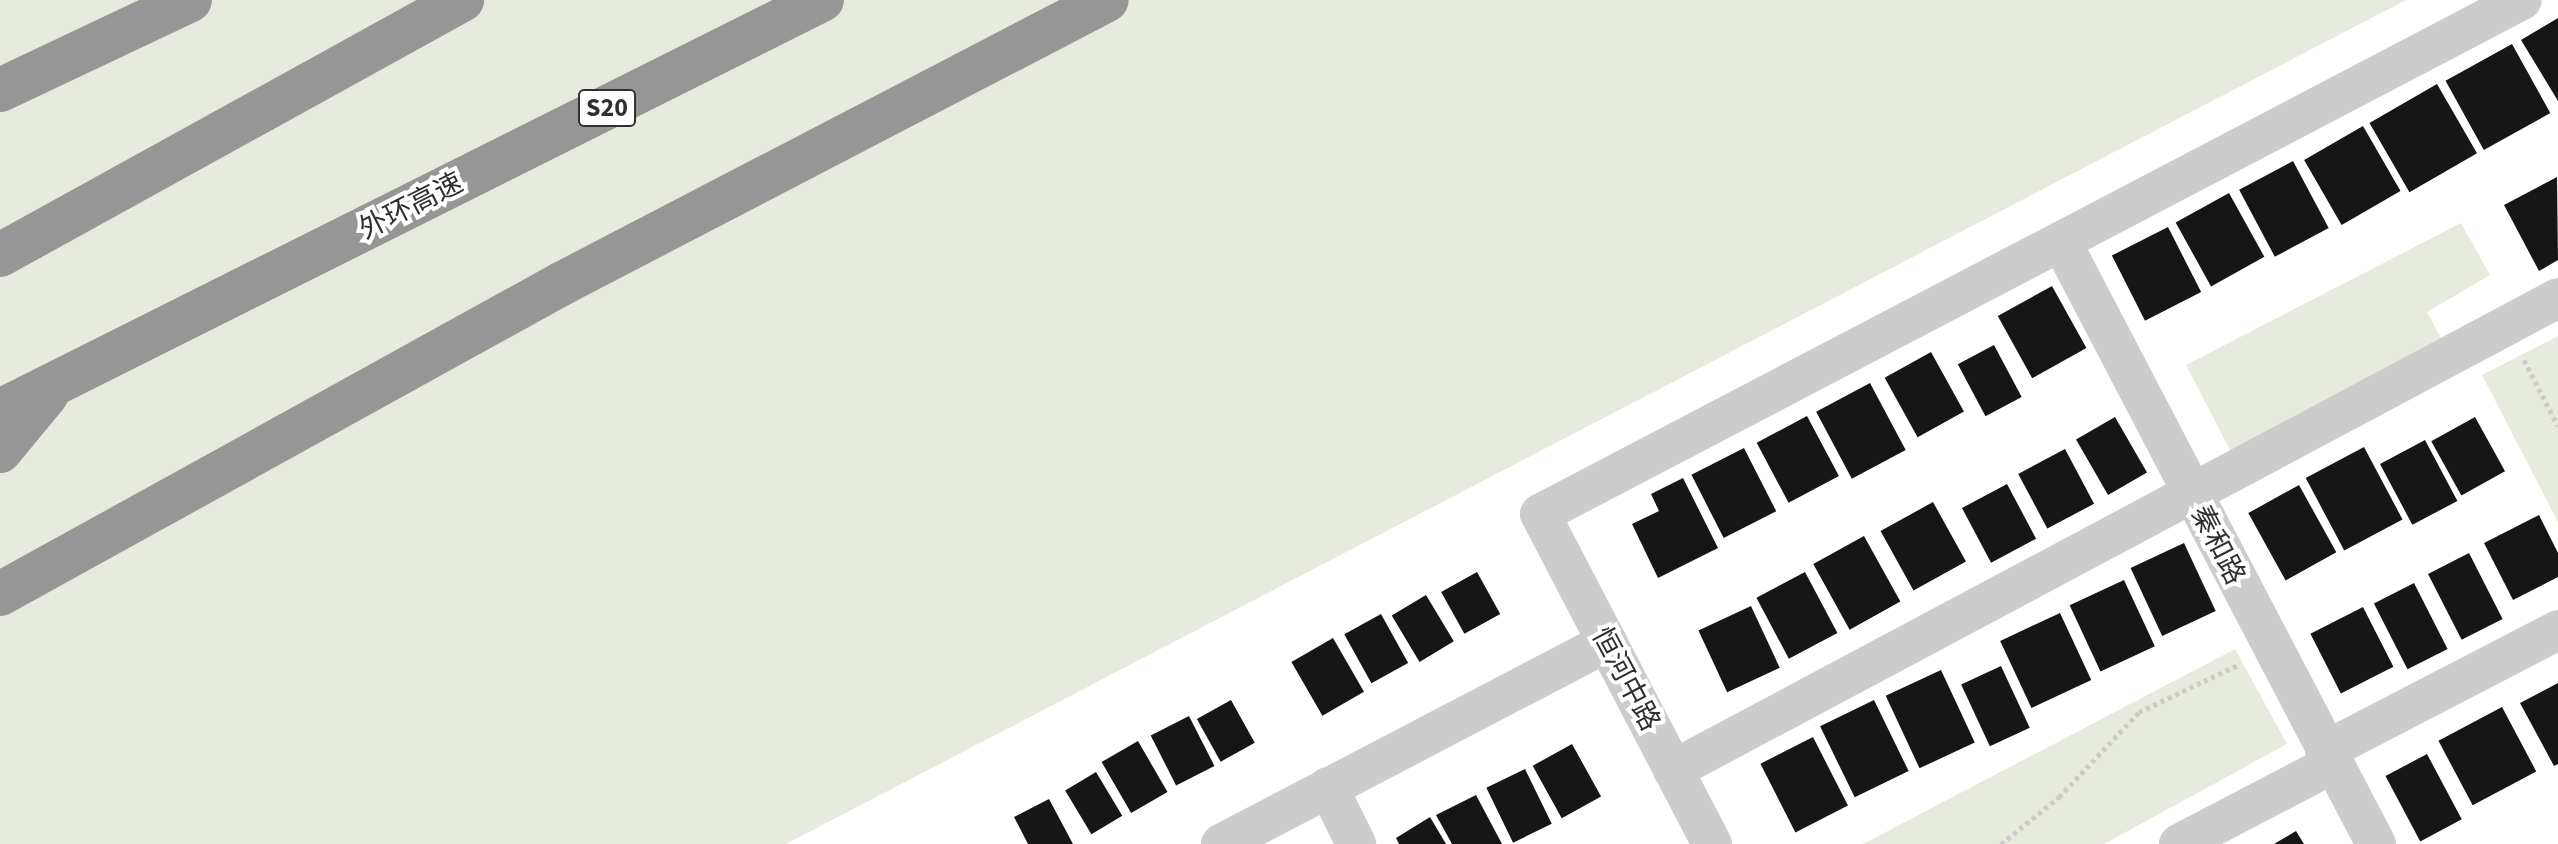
<!DOCTYPE html>
<html>
<head>
<meta charset="utf-8">
<style>
  body { margin:0 }
  #map { position:relative; width:2558px; height:844px; overflow:hidden; background:#fff; font-family:"Source Sans 3","Noto Sans SC",sans-serif }
  div>[style] { position:absolute }
  [style*='--x'] { left:calc(var(--x)*1px); top:calc(var(--y)*1px); width:calc(var(--w)*1px); rotate:calc(var(--a)*1deg) }
  .green>* { inset:0; background:#e6ebde }
  .building>* { inset:0; background:#161616; transform-origin:0 0 }
  .path>* { height:5px; margin-top:-2.5px; transform-origin:0; background:repeating-linear-gradient(90deg,#ccc 0 4px,transparent 0 8px) }
  .minor>* { height:40px; margin:-20px; padding:0 20px; transform-origin:20px; border-radius:20px; background:#ccc }
  .highway>* { height:44px; margin:-22px; padding:0 22px; transform-origin:22px; border-radius:22px; background:#969696 }
  span { translate:-50% -50%; white-space:nowrap; text-align:center; line-height:1.15; -webkit-text-stroke:8px #fff; paint-order:stroke }
  .shield-label span { padding:2px 6px; background:#fff; border:2px solid; border-radius:6px; -webkit-text-stroke-width:0 }
  .shield-label { font-size:26px; color:#2f2f2f; font-weight:700 }
  .street-label { font-size:28px; color:#2f2f2f }
</style>
</head>
<body>
<div id="map">
  <div class="green">
    <i style="clip-path:polygon(0 0,2406px 0,786px 844px,0 844px)"></i>
    <i style="clip-path:polygon(2461px 223px,2490px 275px,2427px 312px,2441px 338px,2231px 452px,2186px 365px)"></i>
    <i style="clip-path:polygon(2558px 336px,2558px 522px,2482px 375px)"></i>
    <i style="clip-path:polygon(2235px 649px,2287px 744px,2104px 844px,1863px 844px)"></i>
  </div>
  <div class="building">
    <i style="clip-path:polygon(2558px 18px,2558px 101px,2521px 40px)"></i>
    <i style="left:2512px;top:44px;width:79px;height:76px;rotate:61deg"></i>
    <i style="left:2437px;top:84px;width:80px;height:78px;rotate:60deg"></i>
    <i style="left:2363px;top:126px;width:75px;height:68px;rotate:60deg"></i>
    <i style="left:2293px;top:161px;width:76px;height:61px;rotate:62deg"></i>
    <i style="clip-path:polygon(2557px 177px,2558px 260px,2539px 271px,2504px 205px)"></i>
    <i style="left:2229px;top:193px;width:73px;height:61px;rotate:61deg"></i>
    <i style="left:2168px;top:227px;width:73px;height:63px;rotate:63deg"></i>
    <i style="left:2052px;top:286px;width:71px;height:62px;rotate:61deg"></i>
    <i style="left:1994px;top:345px;width:59px;height:41px;rotate:62deg"></i>
    <i style="left:1931px;top:352px;width:68px;height:53px;rotate:61deg"></i>
    <i style="left:1870px;top:383px;width:76px;height:61px;rotate:62deg"></i>
    <i style="left:1807px;top:416px;width:68px;height:57px;rotate:62deg"></i>
    <i style="left:2115px;top:417px;width:64px;height:45px;rotate:60deg"></i>
    <i style="left:2475px;top:417px;width:62px;height:50px;rotate:61deg"></i>
    <i style="left:2425px;top:440px;width:69px;height:51px;rotate:62deg"></i>
    <i style="left:2364px;top:447px;width:82px;height:66px;rotate:62deg"></i>
    <i style="left:1744px;top:448px;width:71px;height:59px;rotate:63deg"></i>
    <i style="left:2065px;top:449px;width:62px;height:53px;rotate:62deg"></i>
    <i style="clip-path:polygon(1683px 478px,1718px 548px,1658px 578px,1632px 524px,1659px 511px,1651px 494px)"></i>
    <i style="left:2007px;top:484px;width:62px;height:51px;rotate:62deg"></i>
    <i style="left:2299px;top:485px;width:77px;height:58px;rotate:61deg"></i>
    <i style="left:1933px;top:502px;width:68px;height:60px;rotate:61deg"></i>
    <i style="clip-path:polygon(2539px 515px,2558px 553px,2558px 577px,2513px 600px,2484px 543px)"></i>
    <i style="left:1864px;top:536px;width:75px;height:58px;rotate:61deg"></i>
    <i style="left:2184px;top:543px;width:75px;height:59px;rotate:65deg"></i>
    <i style="left:2469px;top:553px;width:74px;height:46px;rotate:63deg"></i>
    <i style="left:1477px;top:572px;width:48px;height:41px;rotate:61deg"></i>
    <i style="left:1805px;top:572px;width:69px;height:55px;rotate:62deg"></i>
    <i style="left:2124px;top:580px;width:73px;height:60px;rotate:65deg"></i>
    <i style="left:2414px;top:583px;width:74px;height:45px;rotate:63deg"></i>
    <i style="left:1426px;top:595px;width:54px;height:40px;rotate:59deg"></i>
    <i style="left:1751px;top:606px;width:68px;height:58px;rotate:65deg"></i>
    <i style="left:2363px;top:607px;width:67px;height:59px;rotate:63deg"></i>
    <i style="left:2060px;top:613px;width:74px;height:66px;rotate:65deg"></i>
    <i style="left:1381px;top:614px;width:56px;height:42px;rotate:61deg"></i>
    <i style="left:1333px;top:638px;width:62px;height:48px;rotate:60deg"></i>
    <i style="left:2001px;top:666px;width:68px;height:44px;rotate:65deg"></i>
    <i style="left:1941px;top:670px;width:80px;height:61px;rotate:65deg"></i>
    <i style="clip-path:polygon(2558px 683px,2558px 764px,2554px 766px,2520px 703px)"></i>
    <i style="left:1231px;top:700px;width:49px;height:39px;rotate:61deg"></i>
    <i style="left:1874px;top:700px;width:79px;height:60px;rotate:64deg"></i>
    <i style="left:2502px;top:707px;width:73px;height:72px;rotate:62deg"></i>
    <i style="left:1189px;top:716px;width:56px;height:43px;rotate:63deg"></i>
    <i style="left:1813px;top:737px;width:77px;height:59px;rotate:63deg"></i>
    <i style="left:1138px;top:741px;width:59px;height:42px;rotate:60deg"></i>
    <i style="left:1572px;top:744px;width:60px;height:45px;rotate:61deg"></i>
    <i style="left:2427px;top:754px;width:74px;height:47px;rotate:62deg"></i>
    <i style="left:1525px;top:769px;width:61px;height:43px;rotate:64deg"></i>
    <i style="left:1096px;top:772px;width:51px;height:36px;rotate:59deg"></i>
    <i style="clip-path:polygon(1476px 795px,1502px 844px,1452px 844px,1436px 815px)"></i>
    <i style="clip-path:polygon(1049px 799px,1073px 844px,1028px 844px,1014px 817px)"></i>
    <i style="clip-path:polygon(1430px 817px,1446px 844px,1399px 844px,1396px 838px)"></i>
    <i style="clip-path:polygon(2296px 831px,2304px 844px,2274px 844px)"></i>
  </div>
  <div class="path">
    <i style="--x:2524;--y:360;--w:74;--a:62.7"></i>
    <i style="--x:2001;--y:844;--w:75;--a:-39"></i>
    <i style="--x:2059;--y:797;--w:117;--a:-46.7"></i>
    <i style="--x:2139;--y:712;--w:112;--a:-25.4"></i>
  </div>
  <div class="minor">
    <i style="--x:2063;--y:245;--w:676;--a:62.41"></i>
    <i style="--x:2325;--y:751;--w:263;--a:-27.4"></i>
    <i style="--x:1673;--y:770;--w:1003;--a:-28.07"></i>
    <i style="--x:1328;--y:787;--w:64;--a:63.8"></i>
    <i style="--x:1221;--y:844;--w:436;--a:-27.6"></i>
    <i style="--x:1712;--y:844;--w:372;--a:-117.5"></i>
    <i style="--x:1540;--y:514;--w:1108;--a:-27.63"></i>
    <i style="--x:2179;--y:844;--w:173;--a:-27.6"></i>
  </div>
  <div class="highway">
    <i style="--x:0;--y:90;--w:210;--a:-25.3"></i>
    <i style="--x:0;--y:255;--w:528;--a:-28.9"></i>
    <i style="--x:0;--y:411;--w:919;--a:-26.57"></i>
    <i style="--x:0;--y:451;--w:74;--a:-50.5"></i>
    <i style="--x:0;--y:594;--w:641;--a:-28.92"></i>
    <i style="--x:561;--y:284;--w:615;--a:-27.48"></i>
  </div>
  <div class="shield-label">
    <span style="left:607px;top:108px">S20</span>
  </div>
  <div class="street-label">
    <span style="left:411px;top:206px;rotate:-27deg">外环高速</span>
    <span style="left:2218px;top:545px;rotate:63deg">秦和路</span>
    <span style="left:1626px;top:679px;rotate:62deg">恒河中路</span>
  </div>
</div>
</body>
</html>
